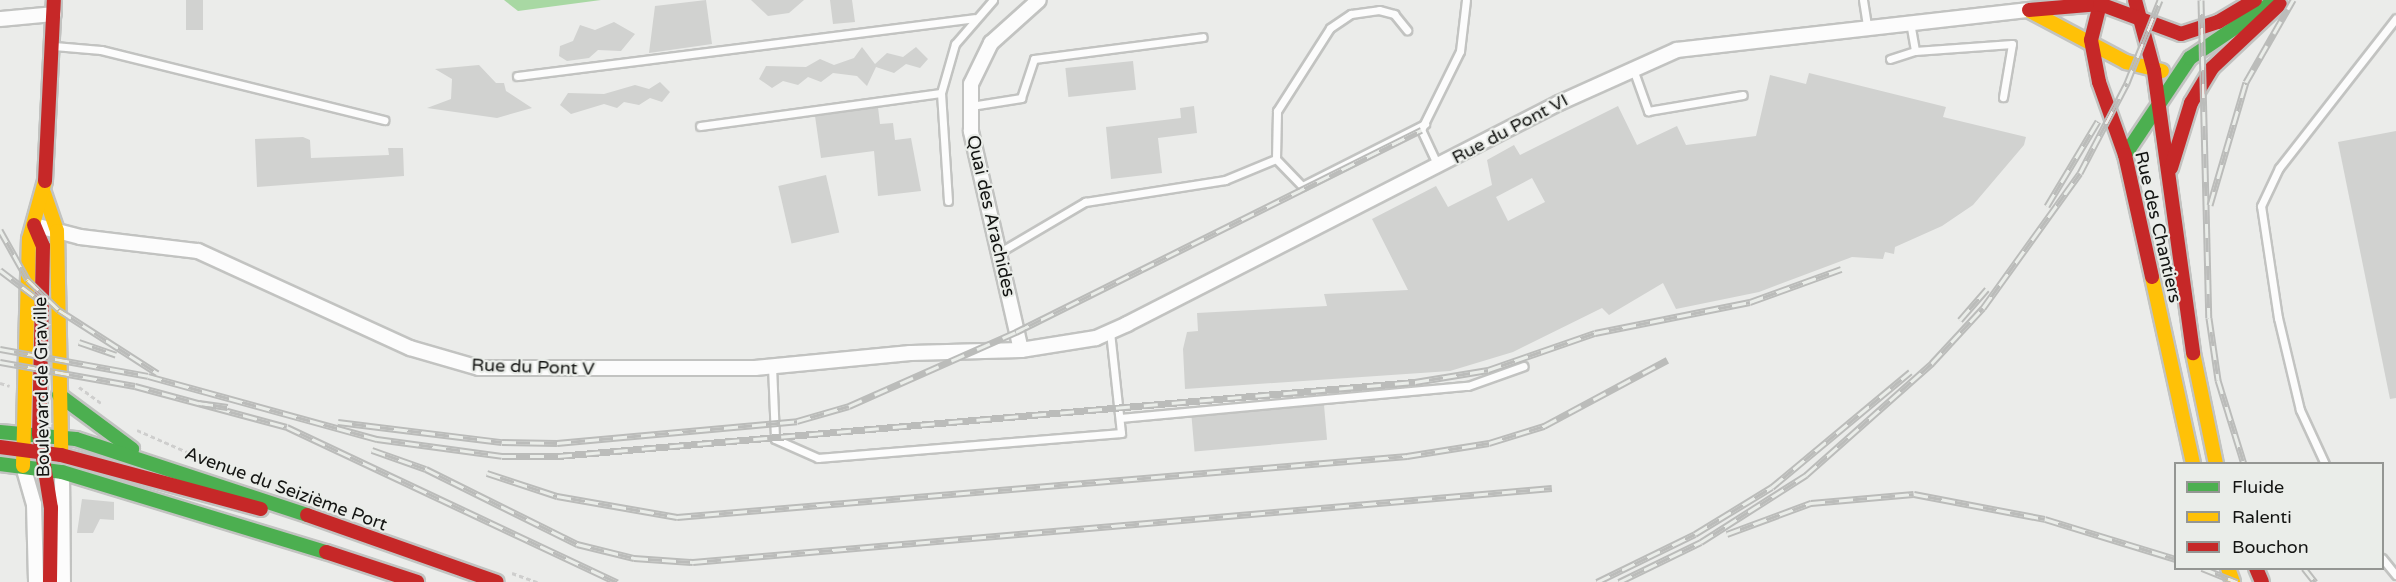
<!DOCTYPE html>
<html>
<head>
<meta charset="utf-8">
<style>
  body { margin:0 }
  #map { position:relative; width:2396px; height:582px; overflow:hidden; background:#ebecea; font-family:"Varela Round",sans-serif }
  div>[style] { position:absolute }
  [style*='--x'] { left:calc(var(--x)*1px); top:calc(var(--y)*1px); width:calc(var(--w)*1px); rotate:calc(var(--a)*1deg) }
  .water>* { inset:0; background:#a8d8a3 }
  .building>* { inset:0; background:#d1d2d0; transform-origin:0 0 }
  .path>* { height:3px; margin-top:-1.5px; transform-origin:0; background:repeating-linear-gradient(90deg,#cececd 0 4.5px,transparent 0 7.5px) }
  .roads { filter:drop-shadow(2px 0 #c2c3c1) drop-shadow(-2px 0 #c2c3c1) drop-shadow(0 2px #c2c3c1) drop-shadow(0 -2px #c2c3c1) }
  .lane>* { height:7px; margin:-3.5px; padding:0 3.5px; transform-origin:3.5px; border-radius:3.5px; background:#fcfcfc }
  .street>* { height:14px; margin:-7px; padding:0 7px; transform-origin:7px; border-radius:7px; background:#fcfcfc }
  .fast>* { height:14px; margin:-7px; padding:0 7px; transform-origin:7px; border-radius:7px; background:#4caf50 }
  .slow>* { height:14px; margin:-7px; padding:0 7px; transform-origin:7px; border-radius:7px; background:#ffc107 }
  .jam>* { height:14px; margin:-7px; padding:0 7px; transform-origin:7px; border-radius:7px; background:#c62828 }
  .rail>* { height:7px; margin-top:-3.5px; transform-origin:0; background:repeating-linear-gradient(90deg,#eaede9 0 14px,#bbbcba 0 28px); box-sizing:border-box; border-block:2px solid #bbbcba }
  span { translate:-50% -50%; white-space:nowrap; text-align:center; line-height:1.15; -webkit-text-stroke:4.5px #eaede9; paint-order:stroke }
  .street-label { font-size:18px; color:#131412 }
  .legend { position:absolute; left:2174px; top:462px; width:210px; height:108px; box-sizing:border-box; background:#eaede9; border:2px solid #949693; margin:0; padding:8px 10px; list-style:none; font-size:18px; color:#131412 }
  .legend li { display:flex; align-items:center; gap:12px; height:30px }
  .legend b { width:30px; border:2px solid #949693 }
</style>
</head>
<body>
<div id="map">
  <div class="water">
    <i style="clip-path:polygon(504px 0,601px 0,518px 11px)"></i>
  </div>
  <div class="building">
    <i style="left:186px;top:0;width:17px;height:30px"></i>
    <i style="clip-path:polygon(706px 0,712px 44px,649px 53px,655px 6px)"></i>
    <i style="clip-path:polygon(751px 0,804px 0,789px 13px,768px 16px)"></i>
    <i style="clip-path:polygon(830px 0,852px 0,855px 22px,833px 24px)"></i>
    <i style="clip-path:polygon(614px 22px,635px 34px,621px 51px,598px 50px,589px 58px,567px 61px,559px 56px,560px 46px,573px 41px,580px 25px,595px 30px)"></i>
    <i style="clip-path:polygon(862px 47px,875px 64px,887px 53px,903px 57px,916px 47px,928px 59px,920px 68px,906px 64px,894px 73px,876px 67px,867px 86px,857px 76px,833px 73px,821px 82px,808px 77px,798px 85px,783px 81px,772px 88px,759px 79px,766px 66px,806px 67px,820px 59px,834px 65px,854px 58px)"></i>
    <i style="left:1133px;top:61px;width:29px;height:68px;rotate:84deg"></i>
    <i style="clip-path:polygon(479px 65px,496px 83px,504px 83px,506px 91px,532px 108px,497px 118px,427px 108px,451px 99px,452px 79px,435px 69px)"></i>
    <i style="clip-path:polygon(evenodd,1809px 73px,1946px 107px,1943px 117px,2026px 137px,2024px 145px,1973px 205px,1942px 226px,1895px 247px,1894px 254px,1885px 252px,1883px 259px,1852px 257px,1759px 292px,1676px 309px,1663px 283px,1609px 315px,1602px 308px,1513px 352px,1450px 371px,1185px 389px,1183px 349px,1187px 332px,1198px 331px,1197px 313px,1327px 306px,1324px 294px,1408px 290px,1372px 219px,1436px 186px,1448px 207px,1492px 185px,1487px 160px,1514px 145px,1520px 155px,1618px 106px,1637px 145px,1677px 126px,1686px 145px,1756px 136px,1770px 75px,1806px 84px,1809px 73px,1532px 178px,1545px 202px,1508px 221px,1496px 197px,1532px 178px)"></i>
    <i style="clip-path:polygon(660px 82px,670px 92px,662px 102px,650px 98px,639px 105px,624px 102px,617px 108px,604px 104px,571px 114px,560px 105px,568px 93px,604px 94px,635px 85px,649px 89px)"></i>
    <i style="clip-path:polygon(1194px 106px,1197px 133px,1158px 138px,1162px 173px,1111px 179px,1106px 127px,1181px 118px,1180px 108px)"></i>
    <i style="clip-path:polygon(878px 107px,880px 124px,893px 123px,895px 140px,911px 138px,921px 191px,878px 196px,874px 151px,821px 158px,815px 116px)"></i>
    <i style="clip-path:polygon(2396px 131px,2396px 398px,2390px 399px,2338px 142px)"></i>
    <i style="clip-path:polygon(303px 137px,310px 140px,311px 158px,389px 155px,388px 148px,403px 148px,404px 176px,257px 187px,255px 139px)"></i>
    <i style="left:826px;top:175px;width:59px;height:49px;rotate:77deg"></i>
    <i style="left:1324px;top:405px;width:35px;height:133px;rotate:85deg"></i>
    <i style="clip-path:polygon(82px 499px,114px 502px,114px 520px,100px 519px,93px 533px,77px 533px)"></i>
  </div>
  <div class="path">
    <i style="--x:0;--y:383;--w:10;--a:17"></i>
    <i style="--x:79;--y:387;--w:27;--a:36"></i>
    <i style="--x:137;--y:430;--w:62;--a:23.7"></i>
    <i style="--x:512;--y:573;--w:27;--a:20"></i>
  </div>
  <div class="roads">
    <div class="lane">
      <i style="--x:1863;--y:0;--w:25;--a:81"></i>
      <i style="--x:1910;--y:22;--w:29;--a:80"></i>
      <i style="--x:1915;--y:51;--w:97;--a:-4.1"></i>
      <i style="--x:2012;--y:44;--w:54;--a:99.6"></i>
      <i style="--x:54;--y:46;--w:47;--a:4.9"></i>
      <i style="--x:101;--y:50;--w:292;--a:13.9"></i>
      <i style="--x:1890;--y:59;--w:26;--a:-18"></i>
      <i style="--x:1633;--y:69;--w:45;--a:70.3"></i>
      <i style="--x:1648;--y:111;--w:96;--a:-9.6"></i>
      <i style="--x:517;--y:76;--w:461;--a:-7.2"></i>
      <i style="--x:971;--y:106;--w:51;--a:-9.1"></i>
      <i style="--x:1021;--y:98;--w:41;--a:-71.6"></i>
      <i style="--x:1034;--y:59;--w:170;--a:-7.4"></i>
      <i style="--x:700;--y:126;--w:243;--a:-7.8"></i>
      <i style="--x:1276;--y:159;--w:37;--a:46"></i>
      <i style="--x:1302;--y:186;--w:138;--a:-26.8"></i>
      <i style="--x:1438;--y:166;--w:40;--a:-115"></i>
      <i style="--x:1421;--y:130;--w:88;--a:-63.7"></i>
      <i style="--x:1460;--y:51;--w:51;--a:-83.3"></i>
      <i style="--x:948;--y:201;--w:108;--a:-93.7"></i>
      <i style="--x:941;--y:93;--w:51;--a:-74.1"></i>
      <i style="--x:955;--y:44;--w:58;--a:-49.2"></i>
      <i style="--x:1000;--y:252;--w:99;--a:-30.5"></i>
      <i style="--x:1085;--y:202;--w:142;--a:-8.9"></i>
      <i style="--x:1225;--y:180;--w:55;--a:-22.4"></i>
      <i style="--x:1276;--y:159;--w:48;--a:-88.8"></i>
      <i style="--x:1277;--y:111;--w:98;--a:-57.4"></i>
      <i style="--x:1330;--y:28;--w:25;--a:-34"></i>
      <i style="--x:1351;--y:14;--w:28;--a:-8"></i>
      <i style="--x:1379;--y:10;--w:16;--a:15"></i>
      <i style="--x:1394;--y:14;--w:21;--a:51"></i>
      <i style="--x:772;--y:366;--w:73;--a:87.6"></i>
      <i style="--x:775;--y:439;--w:47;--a:23.8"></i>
      <i style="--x:818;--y:458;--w:304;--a:-4.7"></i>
      <i style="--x:1121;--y:433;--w:102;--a:-96.2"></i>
      <i style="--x:1120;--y:418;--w:349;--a:-5.3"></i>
      <i style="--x:1468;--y:386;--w:59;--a:-19.7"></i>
      <i style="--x:2325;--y:464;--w:60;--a:-114.8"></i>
      <i style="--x:2300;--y:410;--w:95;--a:-103.4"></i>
      <i style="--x:2278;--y:318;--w:113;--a:-98.6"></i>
      <i style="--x:2261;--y:206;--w:42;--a:-64.7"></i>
      <i style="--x:2279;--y:168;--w:190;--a:-52"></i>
      <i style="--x:2382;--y:558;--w:22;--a:51"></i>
    </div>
    <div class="street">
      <i style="--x:0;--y:19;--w:54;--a:-5.3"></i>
      <i style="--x:34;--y:225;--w:48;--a:14.6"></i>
      <i style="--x:80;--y:237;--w:119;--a:6.8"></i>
      <i style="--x:198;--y:251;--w:233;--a:24.6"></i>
      <i style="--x:410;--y:348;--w:72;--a:16.2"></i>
      <i style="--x:479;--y:368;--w:276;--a:0"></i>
      <i style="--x:755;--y:368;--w:156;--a:-5.5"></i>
      <i style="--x:910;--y:353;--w:111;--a:-1.5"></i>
      <i style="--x:1021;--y:350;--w:76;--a:-9.1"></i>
      <i style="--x:1096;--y:338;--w:34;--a:-24"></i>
      <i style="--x:1127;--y:324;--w:485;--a:-27.1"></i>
      <i style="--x:1559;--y:103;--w:129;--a:-24.2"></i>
      <i style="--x:1677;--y:50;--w:354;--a:-6.5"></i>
      <i style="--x:1021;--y:350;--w:225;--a:-102.9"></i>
      <i style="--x:971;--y:131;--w:47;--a:-90"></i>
      <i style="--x:971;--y:84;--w:46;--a:-64"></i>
      <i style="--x:991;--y:43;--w:64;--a:-41.9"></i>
      <i style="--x:23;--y:466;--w:40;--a:74"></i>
      <i style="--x:34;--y:504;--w:78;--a:88.5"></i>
      <i style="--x:62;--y:472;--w:110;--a:89.5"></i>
    </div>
    <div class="fast">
      <i style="--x:2125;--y:155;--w:117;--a:-56.2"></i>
      <i style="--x:2190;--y:58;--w:104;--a:-34"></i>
      <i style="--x:59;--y:395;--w:91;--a:36.5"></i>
      <i style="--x:0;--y:432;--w:76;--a:5.3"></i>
      <i style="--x:76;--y:439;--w:243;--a:18.2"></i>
      <i style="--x:0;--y:464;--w:63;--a:7.4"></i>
      <i style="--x:62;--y:472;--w:276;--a:16.9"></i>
    </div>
    <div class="slow">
      <i style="--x:2030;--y:11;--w:109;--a:28"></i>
      <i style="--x:2126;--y:62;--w:37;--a:14"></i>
      <i style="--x:44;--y:193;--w:40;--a:71.1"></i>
      <i style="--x:57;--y:231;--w:218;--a:88.9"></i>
      <i style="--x:2152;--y:277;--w:191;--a:77.6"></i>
      <i style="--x:2193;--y:353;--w:113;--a:78.3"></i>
      <i style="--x:23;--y:466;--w:227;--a:-88.5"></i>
      <i style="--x:29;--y:239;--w:60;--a:-74.6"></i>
      <i style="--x:2228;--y:568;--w:15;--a:70"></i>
    </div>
    <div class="jam">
      <i style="--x:2101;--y:0;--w:41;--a:104"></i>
      <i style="--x:2091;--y:40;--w:43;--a:79.2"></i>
      <i style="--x:2099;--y:82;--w:77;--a:70.4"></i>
      <i style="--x:2125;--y:155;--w:125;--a:77.5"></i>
      <i style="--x:2135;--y:0;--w:73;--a:75"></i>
      <i style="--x:2154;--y:71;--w:285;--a:82.1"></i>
      <i style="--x:2029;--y:10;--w:71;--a:-4.8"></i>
      <i style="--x:2100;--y:4;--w:86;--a:20.3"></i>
      <i style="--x:2181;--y:34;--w:39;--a:-18"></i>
      <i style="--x:2218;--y:22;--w:43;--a:-30.7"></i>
      <i style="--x:2171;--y:168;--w:68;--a:-72.9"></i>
      <i style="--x:2191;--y:103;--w:41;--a:-59"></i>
      <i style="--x:2212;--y:68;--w:93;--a:-43.3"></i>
      <i style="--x:45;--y:181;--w:181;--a:-87.2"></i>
      <i style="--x:34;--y:225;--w:23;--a:67"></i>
      <i style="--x:43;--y:246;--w:188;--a:91.2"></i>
      <i style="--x:39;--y:434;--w:75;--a:80.8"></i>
      <i style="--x:51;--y:508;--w:74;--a:90.8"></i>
      <i style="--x:0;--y:447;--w:62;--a:7.5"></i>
      <i style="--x:61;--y:455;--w:207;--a:15.1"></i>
      <i style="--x:307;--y:515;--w:201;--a:19.4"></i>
      <i style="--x:326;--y:552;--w:96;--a:18.2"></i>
      <i style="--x:2256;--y:568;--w:15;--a:67"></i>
    </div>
  </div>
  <div class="rail">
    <i style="--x:2201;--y:0;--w:318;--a:88.6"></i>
    <i style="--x:2209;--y:318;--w:63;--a:81.7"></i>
    <i style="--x:2218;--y:380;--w:88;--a:72.8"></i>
    <i style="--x:2210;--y:205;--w:128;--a:-73.7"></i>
    <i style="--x:2246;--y:82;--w:95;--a:-60.2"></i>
    <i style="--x:2047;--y:206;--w:99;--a:-59"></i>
    <i style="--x:0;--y:230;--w:57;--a:60.8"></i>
    <i style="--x:28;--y:280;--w:43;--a:44.1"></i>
    <i style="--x:59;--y:310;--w:117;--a:32.7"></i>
    <i style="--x:0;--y:270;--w:48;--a:37.3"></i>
    <i style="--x:1960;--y:320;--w:41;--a:-48.9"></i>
    <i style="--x:79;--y:342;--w:39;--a:19"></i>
    <i style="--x:0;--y:349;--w:150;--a:10.3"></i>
    <i style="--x:148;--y:376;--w:238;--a:15.4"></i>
    <i style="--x:377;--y:439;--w:126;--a:7.7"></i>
    <i style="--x:502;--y:456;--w:56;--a:0"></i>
    <i style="--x:558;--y:456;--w:860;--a:-4.94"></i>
    <i style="--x:1415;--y:382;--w:74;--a:-9.3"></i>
    <i style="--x:1488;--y:370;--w:113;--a:-19.1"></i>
    <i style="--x:1595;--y:333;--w:158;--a:-11.3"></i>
    <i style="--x:1750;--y:302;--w:97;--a:-19.9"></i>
    <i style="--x:0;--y:362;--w:137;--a:10.1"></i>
    <i style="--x:135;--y:386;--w:157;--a:15.1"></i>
    <i style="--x:287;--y:427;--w:365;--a:25.2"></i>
    <i style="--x:199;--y:403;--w:29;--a:8"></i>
    <i style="--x:338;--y:422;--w:165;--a:7"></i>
    <i style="--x:502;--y:442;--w:55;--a:1"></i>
    <i style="--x:557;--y:443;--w:241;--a:-5.2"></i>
    <i style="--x:797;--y:421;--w:54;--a:-16.1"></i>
    <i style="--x:849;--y:406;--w:183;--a:-23.9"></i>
    <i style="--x:1016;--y:332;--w:453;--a:-26.5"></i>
    <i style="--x:372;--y:450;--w:57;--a:19.4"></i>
    <i style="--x:426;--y:469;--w:169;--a:26.4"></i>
    <i style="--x:577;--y:544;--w:59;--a:13.8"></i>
    <i style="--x:634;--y:558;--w:59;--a:3.9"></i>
    <i style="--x:693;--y:562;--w:862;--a:-4.92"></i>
    <i style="--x:487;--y:473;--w:74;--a:18.2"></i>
    <i style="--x:557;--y:496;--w:122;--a:9.9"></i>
    <i style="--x:677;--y:517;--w:733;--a:-4.78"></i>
    <i style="--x:1407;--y:456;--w:83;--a:-9"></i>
    <i style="--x:1489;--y:443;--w:58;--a:-17.2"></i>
    <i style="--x:1544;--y:426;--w:140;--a:-28.2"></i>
    <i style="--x:1727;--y:534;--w:90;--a:-20.3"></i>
    <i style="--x:1811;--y:503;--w:103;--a:-5"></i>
    <i style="--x:1914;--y:494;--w:133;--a:10.8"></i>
    <i style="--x:2045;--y:519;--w:137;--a:17"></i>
    <i style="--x:2202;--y:568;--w:38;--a:22"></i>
    <i style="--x:2304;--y:568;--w:18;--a:52"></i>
    <i style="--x:1597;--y:582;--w:109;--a:-26.1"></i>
    <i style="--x:1695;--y:534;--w:90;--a:-31.4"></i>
    <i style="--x:1772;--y:487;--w:180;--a:-39.8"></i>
    <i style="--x:1619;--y:582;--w:91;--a:-26"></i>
    <i style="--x:1701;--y:542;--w:125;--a:-32.5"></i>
    <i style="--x:1806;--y:475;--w:169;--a:-41.6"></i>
    <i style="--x:1932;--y:363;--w:75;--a:-47.2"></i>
    <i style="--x:1983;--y:308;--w:166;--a:-54.3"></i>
    <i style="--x:2080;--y:173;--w:102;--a:-62.4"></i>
    <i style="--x:2127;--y:83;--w:89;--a:-68.3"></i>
  </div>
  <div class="street-label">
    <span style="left:1510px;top:129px;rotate:-28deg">Rue du Pont VI</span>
    <span style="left:991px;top:216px;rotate:77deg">Quai des Arachides</span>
    <span style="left:2158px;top:227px;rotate:77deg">Rue des Chantiers</span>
    <span style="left:533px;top:367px;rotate:2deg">Rue du Pont V</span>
    <span style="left:42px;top:387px;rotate:-91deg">Boulevard de Graville</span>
    <span style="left:286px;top:489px;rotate:20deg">Avenue du Seizième Port</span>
  </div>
  <ul class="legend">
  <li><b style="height:8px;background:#4caf50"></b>Fluide</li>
  <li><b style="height:8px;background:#ffc107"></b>Ralenti</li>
  <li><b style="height:8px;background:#c62828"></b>Bouchon</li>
  </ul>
</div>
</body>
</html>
